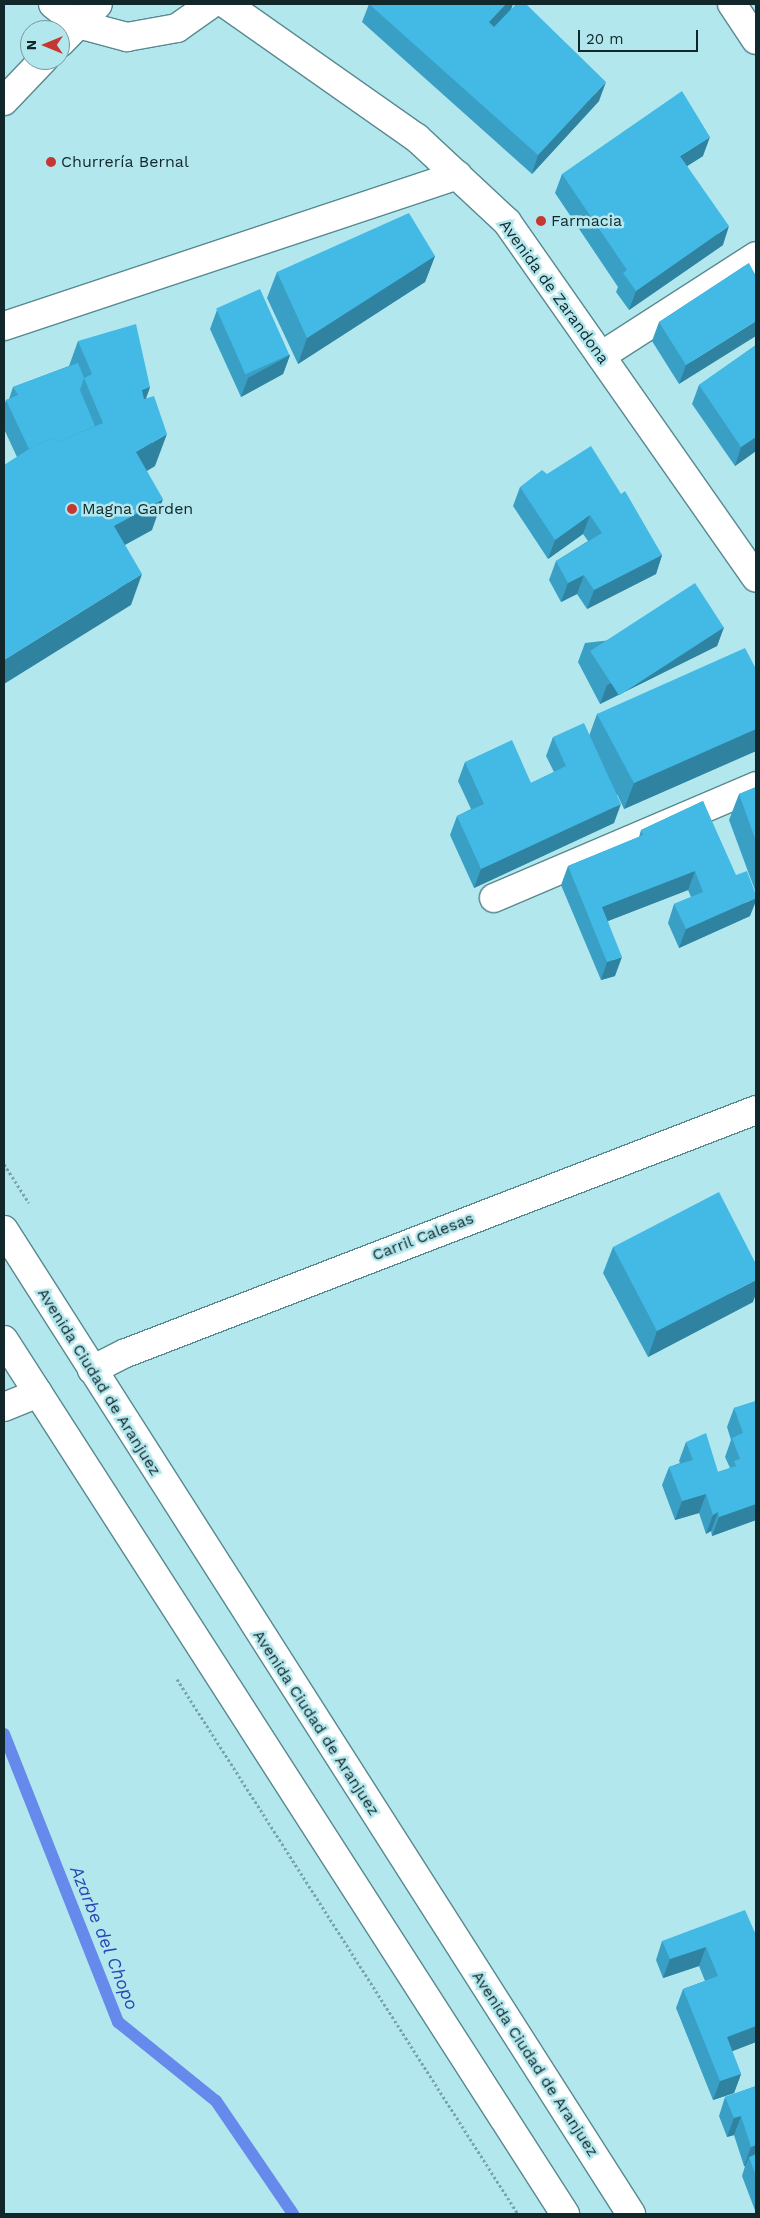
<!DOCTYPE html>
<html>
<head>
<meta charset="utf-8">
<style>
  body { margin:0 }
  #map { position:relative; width:760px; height:2218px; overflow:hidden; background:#b3e7ee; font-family:"Work Sans",sans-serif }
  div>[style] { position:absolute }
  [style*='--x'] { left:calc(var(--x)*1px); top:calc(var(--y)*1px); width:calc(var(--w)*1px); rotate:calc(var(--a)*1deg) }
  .stream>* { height:12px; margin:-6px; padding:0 6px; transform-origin:6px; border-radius:6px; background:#668aec }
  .path>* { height:3px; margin-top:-1.5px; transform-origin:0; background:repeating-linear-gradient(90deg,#7ba4a9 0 2.5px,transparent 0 5px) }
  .roads { filter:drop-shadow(1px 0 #588990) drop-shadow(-1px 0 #588990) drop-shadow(0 1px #588990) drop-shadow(0 -1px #588990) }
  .street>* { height:28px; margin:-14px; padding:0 14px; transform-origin:14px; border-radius:14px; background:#fff }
  .secondary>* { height:28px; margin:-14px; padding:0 14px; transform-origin:14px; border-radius:14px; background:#fff }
  .primary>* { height:28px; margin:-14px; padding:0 14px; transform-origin:14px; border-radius:14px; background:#fff }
  .wall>* { inset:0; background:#3a9fc5 }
  .shaded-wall>* { inset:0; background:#2f82a0 }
  .building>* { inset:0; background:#43b9e5; transform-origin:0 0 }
  .dots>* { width:14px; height:14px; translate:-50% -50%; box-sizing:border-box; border:2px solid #b3e7ee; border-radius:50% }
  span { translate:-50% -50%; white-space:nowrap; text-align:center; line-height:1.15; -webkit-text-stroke:5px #b3e7ee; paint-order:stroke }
  .poi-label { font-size:16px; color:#122729 }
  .left { translate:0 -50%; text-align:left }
  .street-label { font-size:16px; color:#122729 }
  .water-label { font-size:18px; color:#2745b5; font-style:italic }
  .frame { position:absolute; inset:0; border:5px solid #122729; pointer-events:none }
  .north { position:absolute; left:20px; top:20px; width:50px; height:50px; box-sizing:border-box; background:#b3e7ee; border:1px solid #739a9f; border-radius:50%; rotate:270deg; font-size:14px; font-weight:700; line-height:20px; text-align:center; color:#122729 }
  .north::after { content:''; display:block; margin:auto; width:18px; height:22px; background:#c53732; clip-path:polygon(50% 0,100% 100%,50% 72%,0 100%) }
  .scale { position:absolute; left:578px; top:30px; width:120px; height:22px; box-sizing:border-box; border:2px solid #122729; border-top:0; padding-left:6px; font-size:15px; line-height:18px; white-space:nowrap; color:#122729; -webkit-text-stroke:4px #b3e7ee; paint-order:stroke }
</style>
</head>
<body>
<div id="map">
  <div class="stream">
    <i style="--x:4;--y:1734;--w:310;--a:68.4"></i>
    <i style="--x:118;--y:2022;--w:126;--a:38.9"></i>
    <i style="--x:216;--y:2101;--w:137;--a:55.7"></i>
  </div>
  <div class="path">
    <i style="--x:4;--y:1164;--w:46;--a:57.3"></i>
    <i style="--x:177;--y:1679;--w:634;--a:57.49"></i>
  </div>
  <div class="roads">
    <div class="street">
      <i style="--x:732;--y:4;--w:43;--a:56.3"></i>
      <i style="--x:4;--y:326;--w:478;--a:-18.4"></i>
      <i style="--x:601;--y:356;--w:184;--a:-32.8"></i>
      <i style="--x:494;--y:898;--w:285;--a:-23.1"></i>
      <i style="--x:92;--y:1370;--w:38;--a:-27"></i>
      <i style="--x:126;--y:1353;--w:675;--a:-21.09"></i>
      <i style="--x:4;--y:1407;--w:37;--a:-22"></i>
    </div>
    <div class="secondary">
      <i style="--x:226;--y:4;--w:233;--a:35.1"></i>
      <i style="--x:417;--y:138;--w:123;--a:43"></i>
      <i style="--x:507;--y:222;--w:434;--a:55"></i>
      <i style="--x:4;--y:1230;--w:1167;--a:57.49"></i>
      <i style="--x:4;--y:1340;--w:1039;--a:57.3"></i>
    </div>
    <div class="primary">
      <i style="--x:53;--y:4;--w:32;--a:39"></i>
      <i style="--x:78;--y:24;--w:51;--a:14.9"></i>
      <i style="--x:127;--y:37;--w:51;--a:-10.2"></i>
      <i style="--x:177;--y:28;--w:42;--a:-35.2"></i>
      <i style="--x:60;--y:43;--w:54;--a:-45.7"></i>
      <i style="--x:4;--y:101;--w:57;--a:-46.4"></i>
    </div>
  </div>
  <div class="wall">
    <i style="clip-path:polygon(369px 4px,439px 5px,440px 4px,513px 4px,511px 9px,599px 101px,532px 174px,362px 22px)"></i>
    <i style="clip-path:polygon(703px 156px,687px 166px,723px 245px,629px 310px,616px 292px,618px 287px,555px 193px,562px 174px)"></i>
    <i style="clip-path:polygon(435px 256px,425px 282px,298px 364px,267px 298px,277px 272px)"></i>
    <i style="clip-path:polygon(749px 263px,679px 384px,652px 341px,659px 322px)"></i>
    <i style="clip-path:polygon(217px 310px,290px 355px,283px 374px,241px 397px,210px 329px)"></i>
    <i style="clip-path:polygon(78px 341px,150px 387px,146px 398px,155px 466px,147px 471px,152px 530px,125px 545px,131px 605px,17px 457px,4px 429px,4px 405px,6px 400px,9px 399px,13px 387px,69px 366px)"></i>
    <i style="clip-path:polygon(756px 345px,756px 451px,735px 466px,692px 404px,699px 385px)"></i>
    <i style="clip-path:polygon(520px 487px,621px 494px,662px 555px,656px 574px,587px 609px,577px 594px,561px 602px,549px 580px,556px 561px,588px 541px,583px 534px,548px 559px,513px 506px)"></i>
    <i style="clip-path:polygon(724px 627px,717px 646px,600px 704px,578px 662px,585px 643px)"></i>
    <i style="clip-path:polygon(756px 669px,756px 751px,624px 809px,617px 794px,614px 823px,474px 888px,450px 835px,457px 816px,471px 809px,458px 781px,465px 762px,531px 783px,554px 772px,546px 756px,553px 737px,589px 736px,597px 714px)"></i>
    <i style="clip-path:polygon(756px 787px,756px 893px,729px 820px,739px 794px)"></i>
    <i style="clip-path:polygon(703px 801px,750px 916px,679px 948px,668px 923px,674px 904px,691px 897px,688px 890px,608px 921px,615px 976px,601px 980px,561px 885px,568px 866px,639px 837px,641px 830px)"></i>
    <i style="clip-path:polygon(613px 1247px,753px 1302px,648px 1357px,603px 1273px)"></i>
    <i style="clip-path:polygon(756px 1401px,756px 1520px,712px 1536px,711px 1531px,706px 1534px,699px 1513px,675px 1520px,662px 1485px,669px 1467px,680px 1463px,679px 1461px,686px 1442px,718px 1472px,730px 1468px,725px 1457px,731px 1440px,727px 1427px,734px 1408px)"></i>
    <i style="clip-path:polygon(756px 1935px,756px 2042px,732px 2051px,741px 2074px,734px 2093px,713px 2100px,676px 2008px,683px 1989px,705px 1981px,699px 1966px,663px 1978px,656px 1960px,662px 1941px)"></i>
    <i style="clip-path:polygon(756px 2086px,756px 2213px,742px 2176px,745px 2166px,744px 2166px,734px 2135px,727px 2137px,719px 2116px,725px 2097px)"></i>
  </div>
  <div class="shaded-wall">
    <i style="clip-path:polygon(506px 4px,513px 4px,510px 12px,482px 41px,489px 22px)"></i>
    <i style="clip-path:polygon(606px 82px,599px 101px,532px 174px,538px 155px)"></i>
    <i style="clip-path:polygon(710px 137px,703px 156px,673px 175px,680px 156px)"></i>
    <i style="clip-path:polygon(729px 226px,723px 245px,629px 310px,636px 291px)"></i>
    <i style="clip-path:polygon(435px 256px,425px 282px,298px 364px,307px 338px)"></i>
    <i style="clip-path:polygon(756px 321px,756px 336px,679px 384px,686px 365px)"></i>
    <i style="clip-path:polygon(290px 355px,283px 374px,241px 397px,248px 378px)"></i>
    <i style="clip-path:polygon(150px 387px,139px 418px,142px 390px)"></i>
    <i style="clip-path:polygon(167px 434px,155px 466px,125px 483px,136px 452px)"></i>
    <i style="clip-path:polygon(756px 437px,756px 451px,735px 466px,741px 447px)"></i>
    <i style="clip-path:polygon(163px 499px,152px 530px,102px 557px,114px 526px)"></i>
    <i style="clip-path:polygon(590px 515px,583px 534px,548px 559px,555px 540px)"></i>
    <i style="clip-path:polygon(662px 555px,656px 574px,587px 609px,594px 590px)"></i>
    <i style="clip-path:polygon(142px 574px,131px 605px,4px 684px,4px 660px)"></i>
    <i style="clip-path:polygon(584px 575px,577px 594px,561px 602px,568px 583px)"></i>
    <i style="clip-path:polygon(724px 627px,717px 646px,600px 704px,607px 685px)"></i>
    <i style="clip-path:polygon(756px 729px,756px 751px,624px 809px,634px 783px)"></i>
    <i style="clip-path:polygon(621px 804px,614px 823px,474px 888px,481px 869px)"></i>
    <i style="clip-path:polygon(695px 871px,688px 890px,595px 926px,602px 907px)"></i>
    <i style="clip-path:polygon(756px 898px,756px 901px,750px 916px,679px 948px,686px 929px)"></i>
    <i style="clip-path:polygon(622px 957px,615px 976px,601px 980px,607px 962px)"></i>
    <i style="clip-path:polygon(756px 1280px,756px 1294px,753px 1302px,648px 1357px,657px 1331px)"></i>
    <i style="clip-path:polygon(706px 1494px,699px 1513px,675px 1520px,682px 1501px)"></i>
    <i style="clip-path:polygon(756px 1504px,756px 1520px,712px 1536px,719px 1517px)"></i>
    <i style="clip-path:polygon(718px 1512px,711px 1531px,706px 1534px,713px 1515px)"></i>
    <i style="clip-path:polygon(706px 1947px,699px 1966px,663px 1978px,670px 1959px)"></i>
    <i style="clip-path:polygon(756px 2026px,756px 2042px,720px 2056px,727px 2037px)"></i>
    <i style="clip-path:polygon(741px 2074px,734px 2093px,713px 2100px,720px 2081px)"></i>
    <i style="clip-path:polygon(741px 2116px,734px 2135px,727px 2137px,734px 2118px)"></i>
    <i style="clip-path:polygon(756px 2145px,756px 2159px,749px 2157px,745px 2166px,744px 2166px,751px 2147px)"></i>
  </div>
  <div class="building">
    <i style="clip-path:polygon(369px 4px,437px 4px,439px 5px,440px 4px,506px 4px,489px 22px,494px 27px,516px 4px,526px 4px,606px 82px,538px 155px)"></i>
    <i style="clip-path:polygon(682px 91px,710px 137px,680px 156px,729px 226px,636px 291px,623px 273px,627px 270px,562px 174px)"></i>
    <i style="clip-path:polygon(409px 213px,435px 256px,307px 338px,277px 272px)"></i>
    <i style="clip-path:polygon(749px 263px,756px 276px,756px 321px,686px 365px,659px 322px)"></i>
    <i style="left:260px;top:289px;width:72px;height:48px;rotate:66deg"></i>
    <i style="clip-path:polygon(136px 324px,150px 387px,142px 390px,144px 399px,154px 396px,167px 434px,136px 452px,163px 499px,114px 526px,142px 574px,4px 660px,4px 465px,37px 444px,54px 438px,58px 442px,103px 423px,84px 378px,92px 374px,78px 341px)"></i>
    <i style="clip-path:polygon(756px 345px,756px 437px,741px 447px,699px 385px)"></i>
    <i style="clip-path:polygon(78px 363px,84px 378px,80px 390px,95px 426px,58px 442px,54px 438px,37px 444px,29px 449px,6px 400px,18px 395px,13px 387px)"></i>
    <i style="clip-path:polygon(591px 446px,621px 494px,625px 491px,662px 555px,594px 590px,584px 575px,568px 583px,556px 561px,602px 533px,590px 515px,555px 540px,520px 487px,542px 470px,547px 474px)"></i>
    <i style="left:695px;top:583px;width:53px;height:125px;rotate:57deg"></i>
    <i style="clip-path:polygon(745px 648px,756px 669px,756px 729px,634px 783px,597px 714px)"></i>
    <i style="clip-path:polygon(584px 723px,621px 804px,481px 869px,457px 816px,484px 804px,465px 762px,512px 740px,531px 783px,566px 766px,553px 737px)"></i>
    <i style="clip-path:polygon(756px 787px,756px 841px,739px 794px)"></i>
    <i style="clip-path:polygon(703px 801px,736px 875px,747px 871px,756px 895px,756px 898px,686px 929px,674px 904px,703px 892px,695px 871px,602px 907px,622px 957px,607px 962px,568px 866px,643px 835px,641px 830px)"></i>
    <i style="clip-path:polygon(719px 1192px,756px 1264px,756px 1280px,657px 1331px,613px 1247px)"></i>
    <i style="clip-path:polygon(756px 1401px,756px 1504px,719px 1517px,718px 1512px,713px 1515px,706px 1494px,682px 1501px,669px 1467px,693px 1460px,686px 1442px,706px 1433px,718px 1472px,736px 1466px,734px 1461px,740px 1459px,732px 1438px,743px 1433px,734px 1408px)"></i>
    <i style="clip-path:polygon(745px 1910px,756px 1935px,756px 2026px,727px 2037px,741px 2074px,720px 2081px,683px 1989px,718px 1976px,706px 1947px,670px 1959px,662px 1941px)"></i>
    <i style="clip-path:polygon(756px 2086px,756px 2145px,751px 2147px,741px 2116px,734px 2118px,725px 2097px)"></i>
    <i style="clip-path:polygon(756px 2154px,756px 2176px,749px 2157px)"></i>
  </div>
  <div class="dots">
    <i style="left:51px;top:162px;background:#c53732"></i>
    <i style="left:541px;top:221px;background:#c53732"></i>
    <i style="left:72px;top:509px;background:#c53732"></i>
  </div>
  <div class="poi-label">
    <span class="left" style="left:61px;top:162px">Churrería Bernal</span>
    <span class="left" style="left:551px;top:221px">Farmacia</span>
    <span class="left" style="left:82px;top:509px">Magna Garden</span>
  </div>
  <div class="street-label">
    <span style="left:554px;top:292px;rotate:54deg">Avenida de Zarandona</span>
    <span style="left:423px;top:1237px;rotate:-21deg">Carril Calesas</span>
    <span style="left:99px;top:1382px;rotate:58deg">Avenida Ciudad de Aranjuez</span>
    <span style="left:316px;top:1723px;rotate:57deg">Avenida Ciudad de Aranjuez</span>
    <span style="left:535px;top:2064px;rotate:57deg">Avenida Ciudad de Aranjuez</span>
  </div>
  <div class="water-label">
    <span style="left:104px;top:1938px;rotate:68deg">Azarbe del Chopo</span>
  </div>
  <div class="frame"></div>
  <div class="north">N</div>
  <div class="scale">20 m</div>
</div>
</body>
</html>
